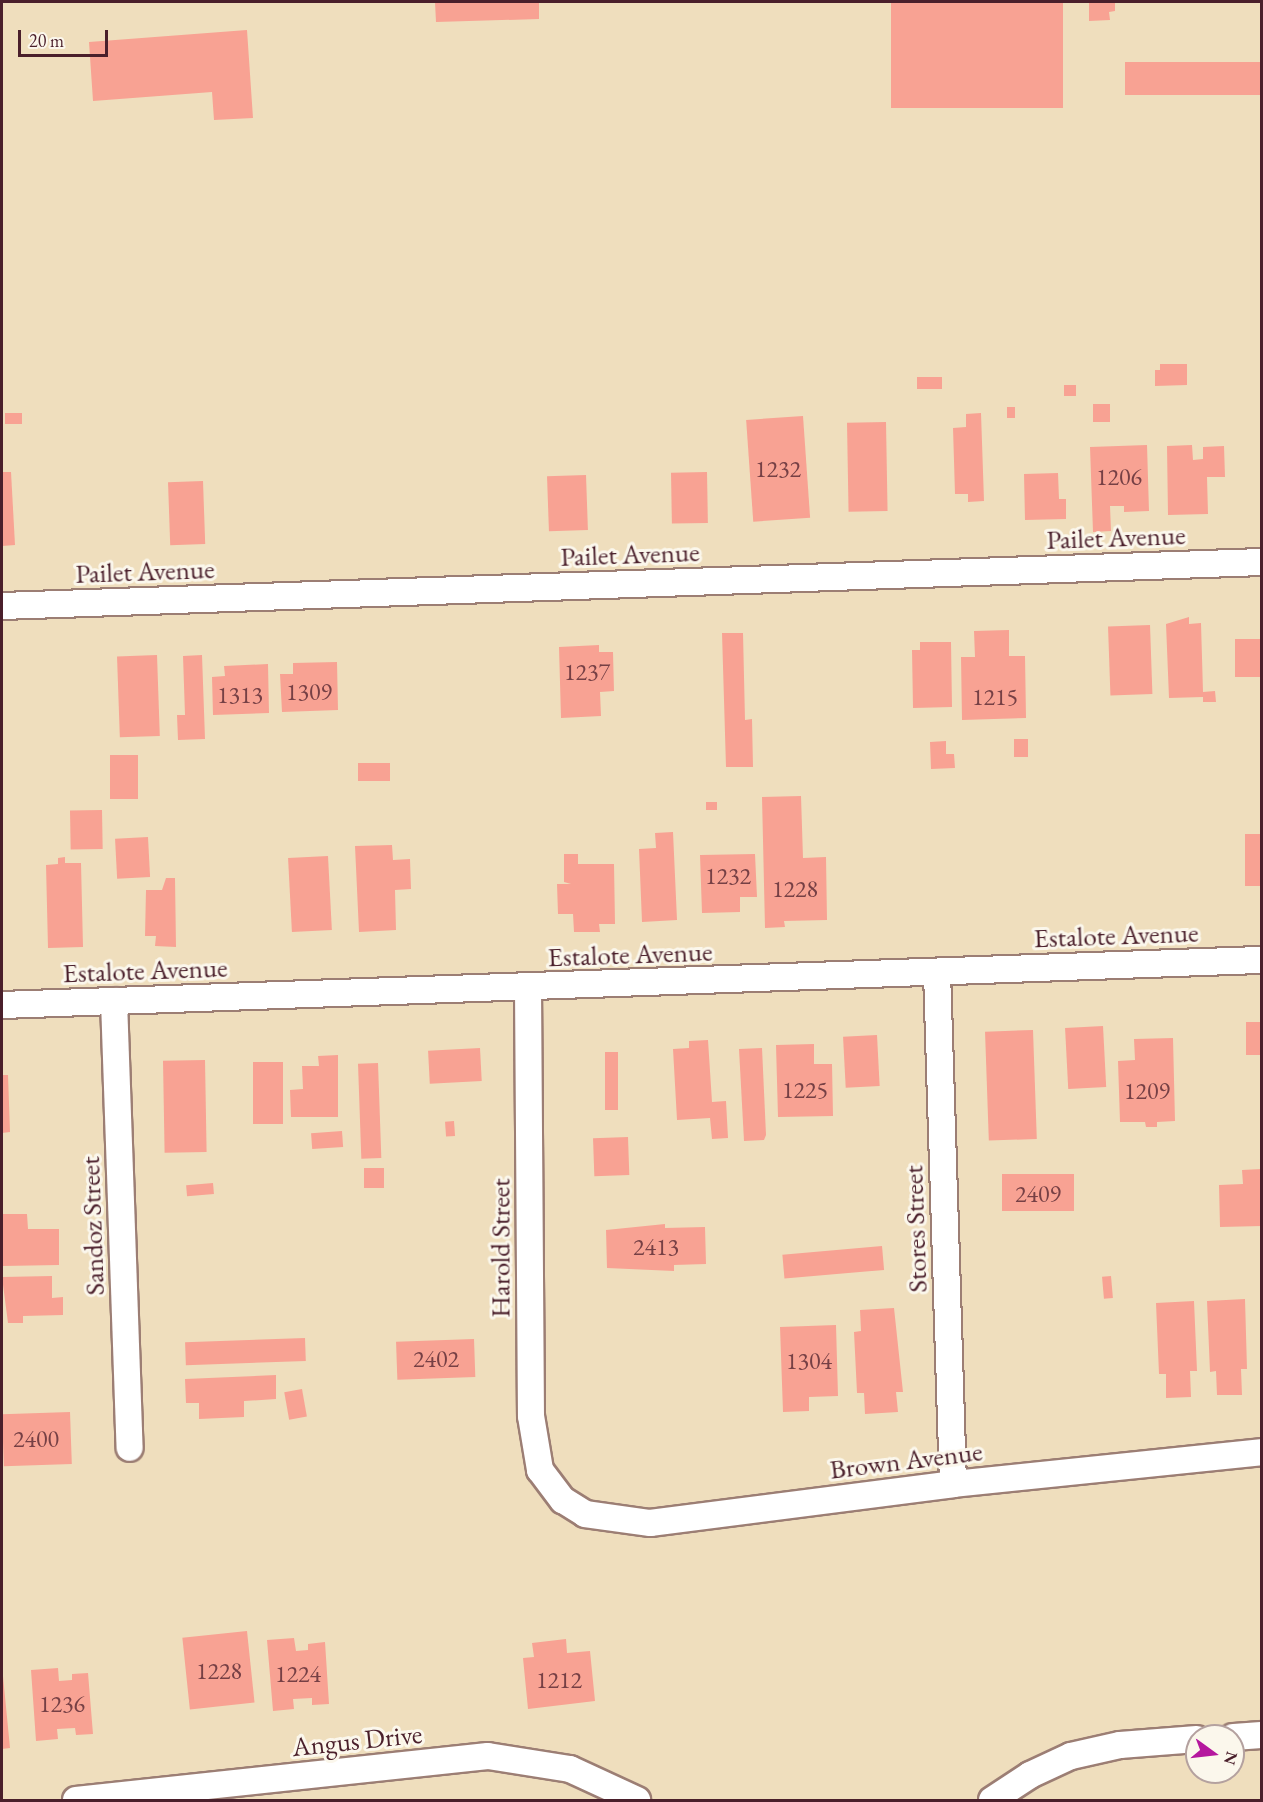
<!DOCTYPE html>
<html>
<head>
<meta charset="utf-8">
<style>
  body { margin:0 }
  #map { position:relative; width:1263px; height:1802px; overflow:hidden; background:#efdebd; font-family:"EB Garamond",serif }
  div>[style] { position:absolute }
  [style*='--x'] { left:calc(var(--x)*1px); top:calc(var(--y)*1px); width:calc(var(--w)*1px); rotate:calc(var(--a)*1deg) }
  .building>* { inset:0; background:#f8a293; transform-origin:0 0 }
  .roads { filter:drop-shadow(2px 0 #9c7e74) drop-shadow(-2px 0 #9c7e74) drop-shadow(0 2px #9c7e74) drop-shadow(0 -2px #9c7e74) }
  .minor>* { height:26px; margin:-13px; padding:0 13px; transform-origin:13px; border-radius:13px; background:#fff }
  span { translate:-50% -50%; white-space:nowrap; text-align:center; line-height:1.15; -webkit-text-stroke:6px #fbf7ec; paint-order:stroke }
  .number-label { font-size:24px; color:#764045 }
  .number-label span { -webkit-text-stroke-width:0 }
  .street-label { font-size:27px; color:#4a1f2b }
  .frame { position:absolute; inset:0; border:3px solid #4a1f2b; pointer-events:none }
  .north { position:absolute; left:1185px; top:1724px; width:60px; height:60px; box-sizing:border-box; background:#fbf7ec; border:2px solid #b4a19f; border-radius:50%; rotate:105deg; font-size:16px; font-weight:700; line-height:24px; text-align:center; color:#4a1f2b }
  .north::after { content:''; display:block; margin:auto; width:21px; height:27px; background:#b5179e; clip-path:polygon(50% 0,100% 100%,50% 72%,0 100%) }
  .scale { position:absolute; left:18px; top:30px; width:90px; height:27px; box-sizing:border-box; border:3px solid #4a1f2b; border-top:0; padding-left:8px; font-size:18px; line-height:21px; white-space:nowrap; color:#4a1f2b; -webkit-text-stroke:4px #fbf7ec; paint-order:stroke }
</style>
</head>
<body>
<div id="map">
  <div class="building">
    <i style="clip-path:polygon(435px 2px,539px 2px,539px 19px,436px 22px)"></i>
    <i style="left:891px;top:2px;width:172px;height:106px"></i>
    <i style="clip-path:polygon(1089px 2px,1115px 2px,1115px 11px,1109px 12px,1110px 20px,1089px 21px)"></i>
    <i style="clip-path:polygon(247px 30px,253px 118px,214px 120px,212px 92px,93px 101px,89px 42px)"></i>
    <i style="left:1262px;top:62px;width:33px;height:137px;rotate:90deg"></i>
    <i style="clip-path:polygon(1160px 364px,1187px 364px,1187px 385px,1155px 386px,1155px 370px,1160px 370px)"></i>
    <i style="left:917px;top:377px;width:25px;height:12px"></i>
    <i style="left:1064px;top:385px;width:12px;height:11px"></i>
    <i style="left:1093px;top:404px;width:17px;height:18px"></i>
    <i style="left:1007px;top:407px;width:8px;height:11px"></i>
    <i style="left:5px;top:413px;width:17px;height:11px"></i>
    <i style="clip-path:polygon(981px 413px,984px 501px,968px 502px,968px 494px,955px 494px,953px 428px,966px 427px,966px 414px)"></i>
    <i style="left:803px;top:416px;width:102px;height:57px;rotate:86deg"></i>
    <i style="left:886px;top:422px;width:89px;height:39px;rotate:89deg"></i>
    <i style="clip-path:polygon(1147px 445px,1149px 511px,1124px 512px,1124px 506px,1110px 506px,1111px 531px,1093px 532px,1090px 447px)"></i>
    <i style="clip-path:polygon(1192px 445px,1193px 460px,1203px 459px,1203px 447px,1224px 446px,1225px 477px,1207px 477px,1208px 514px,1168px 515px,1167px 446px)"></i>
    <i style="clip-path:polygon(2px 472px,11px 472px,15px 545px,2px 546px)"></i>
    <i style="left:707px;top:472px;width:51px;height:36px;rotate:89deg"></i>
    <i style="clip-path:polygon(1058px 473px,1059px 499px,1066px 499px,1066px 519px,1025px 520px,1024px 474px)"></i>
    <i style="left:586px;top:475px;width:55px;height:39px;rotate:88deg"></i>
    <i style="left:203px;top:481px;width:63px;height:35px;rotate:88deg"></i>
    <i style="clip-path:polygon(1189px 617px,1189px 624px,1201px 623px,1203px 692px,1215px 691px,1216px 702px,1203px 702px,1203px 697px,1169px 698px,1166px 624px)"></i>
    <i style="left:1150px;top:625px;width:69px;height:42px;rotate:88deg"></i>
    <i style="clip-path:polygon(1009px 630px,1009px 656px,1025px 656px,1026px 718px,962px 720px,961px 657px,975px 657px,974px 631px)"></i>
    <i style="clip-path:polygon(722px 633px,743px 633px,745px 720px,752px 719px,753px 767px,726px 767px)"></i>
    <i style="left:1262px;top:639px;width:38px;height:27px;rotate:90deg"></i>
    <i style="clip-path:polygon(920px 642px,951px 642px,952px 707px,913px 708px,912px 650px,920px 650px)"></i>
    <i style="clip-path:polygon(599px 645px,599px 652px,613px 652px,614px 691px,600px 692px,601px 716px,561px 718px,559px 647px)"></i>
    <i style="left:157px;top:655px;width:81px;height:40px;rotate:88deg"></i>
    <i style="clip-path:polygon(202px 655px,205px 739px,178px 740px,177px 715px,185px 715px,183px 656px)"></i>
    <i style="clip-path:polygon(337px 662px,338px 710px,282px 712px,280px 674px,293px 674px,293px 663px)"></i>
    <i style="clip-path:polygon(268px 664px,269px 713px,213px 715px,212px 677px,225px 676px,224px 666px)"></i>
    <i style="left:1028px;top:739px;width:18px;height:14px;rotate:90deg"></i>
    <i style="clip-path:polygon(946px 741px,946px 754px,954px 754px,955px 768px,931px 769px,930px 742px)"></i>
    <i style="left:138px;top:755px;width:44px;height:28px;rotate:90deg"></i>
    <i style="left:390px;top:763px;width:18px;height:32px;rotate:90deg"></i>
    <i style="clip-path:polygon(801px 796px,803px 858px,826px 857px,827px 920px,784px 921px,785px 927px,765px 928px,762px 797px)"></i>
    <i style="left:706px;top:802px;width:11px;height:8px"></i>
    <i style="left:102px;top:810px;width:39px;height:32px;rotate:89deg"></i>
    <i style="clip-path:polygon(673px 832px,677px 920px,642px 922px,639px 849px,656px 848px,655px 833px)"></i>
    <i style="left:1245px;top:834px;width:17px;height:52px"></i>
    <i style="left:148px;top:837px;width:40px;height:33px;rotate:87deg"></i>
    <i style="clip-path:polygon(392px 845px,393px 860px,410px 859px,411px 889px,395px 890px,396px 930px,359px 932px,355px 846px)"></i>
    <i style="clip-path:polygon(564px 854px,578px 854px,578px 864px,614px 864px,615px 924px,599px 924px,600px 932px,574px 932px,573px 914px,558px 914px,557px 884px,571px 884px,564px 882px)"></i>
    <i style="clip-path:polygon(755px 854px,757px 897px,740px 897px,740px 912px,702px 913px,700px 855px)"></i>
    <i style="left:328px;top:856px;width:74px;height:40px;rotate:87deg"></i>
    <i style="clip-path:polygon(65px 857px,65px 863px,81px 863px,83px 947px,48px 948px,46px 865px,58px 864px,58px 858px)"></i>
    <i style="clip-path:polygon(166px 878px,175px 878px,176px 947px,155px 946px,156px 936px,145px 936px,146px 890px,162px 890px)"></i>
    <i style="left:1246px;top:1022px;width:16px;height:33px"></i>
    <i style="left:1103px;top:1026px;width:61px;height:38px;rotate:87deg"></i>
    <i style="left:1033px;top:1030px;width:109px;height:48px;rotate:88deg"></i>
    <i style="left:877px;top:1035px;width:51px;height:34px;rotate:87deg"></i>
    <i style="clip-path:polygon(1173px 1038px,1175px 1121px,1157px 1122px,1157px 1127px,1146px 1127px,1145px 1122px,1120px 1122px,1118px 1061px,1135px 1060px,1134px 1039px)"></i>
    <i style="clip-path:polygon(708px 1040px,712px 1102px,726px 1101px,728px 1138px,712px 1139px,710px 1118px,677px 1120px,673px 1049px,689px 1048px,689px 1041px)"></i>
    <i style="clip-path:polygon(814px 1044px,814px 1064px,832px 1064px,833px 1116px,778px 1117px,776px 1045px)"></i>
    <i style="left:480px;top:1048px;width:33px;height:52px;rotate:87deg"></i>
    <i style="clip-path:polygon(762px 1048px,766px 1135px,764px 1140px,744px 1141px,739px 1049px)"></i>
    <i style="left:605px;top:1052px;width:13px;height:58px"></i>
    <i style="clip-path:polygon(338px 1055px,338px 1117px,291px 1117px,290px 1090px,303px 1089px,302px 1066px,319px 1066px,318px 1056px)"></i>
    <i style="left:205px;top:1060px;width:92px;height:42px;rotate:89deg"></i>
    <i style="left:253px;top:1062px;width:30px;height:62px"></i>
    <i style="left:378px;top:1063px;width:95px;height:20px;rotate:88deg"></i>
    <i style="clip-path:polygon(2px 1075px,8px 1075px,10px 1132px,2px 1133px)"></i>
    <i style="left:454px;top:1121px;width:15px;height:9px;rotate:86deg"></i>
    <i style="left:342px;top:1131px;width:16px;height:31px;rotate:86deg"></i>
    <i style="left:628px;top:1137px;width:38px;height:35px;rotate:88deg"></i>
    <i style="left:384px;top:1168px;width:20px;height:20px;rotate:90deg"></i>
    <i style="clip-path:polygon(1262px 1169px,1262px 1226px,1220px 1227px,1219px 1185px,1243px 1184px,1242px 1170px)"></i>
    <i style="left:1074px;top:1174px;width:37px;height:72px;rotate:90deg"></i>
    <i style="left:213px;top:1183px;width:11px;height:27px;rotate:85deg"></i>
    <i style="clip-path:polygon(2px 1214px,27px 1214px,28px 1229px,59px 1229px,59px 1265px,2px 1266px)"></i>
    <i style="clip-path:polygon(665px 1224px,665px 1228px,705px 1227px,706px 1264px,674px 1265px,674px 1271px,607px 1268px,606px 1230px)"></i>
    <i style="left:882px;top:1246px;width:24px;height:100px;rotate:85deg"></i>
    <i style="clip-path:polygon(52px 1276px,52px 1298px,63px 1297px,63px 1315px,23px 1316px,23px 1323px,8px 1323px,2px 1277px)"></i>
    <i style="left:1111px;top:1276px;width:22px;height:9px;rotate:85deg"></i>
    <i style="clip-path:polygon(1245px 1299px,1247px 1369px,1241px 1369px,1242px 1395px,1217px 1395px,1216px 1371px,1210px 1372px,1207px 1301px)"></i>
    <i style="clip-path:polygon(1194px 1301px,1197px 1371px,1190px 1371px,1191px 1397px,1166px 1398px,1166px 1374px,1159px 1374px,1156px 1303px)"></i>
    <i style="clip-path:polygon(894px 1308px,903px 1392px,896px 1392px,898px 1412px,865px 1414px,864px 1393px,857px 1393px,854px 1332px,861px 1331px,860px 1310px)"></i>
    <i style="clip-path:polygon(836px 1325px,838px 1396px,809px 1397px,809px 1411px,783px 1412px,780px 1327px)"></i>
    <i style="left:305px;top:1338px;width:23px;height:120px;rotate:88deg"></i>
    <i style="left:474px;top:1339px;width:38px;height:78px;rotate:88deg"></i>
    <i style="clip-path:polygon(276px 1375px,276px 1399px,244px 1401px,244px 1417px,199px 1419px,199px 1403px,186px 1403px,185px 1379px)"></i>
    <i style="left:302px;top:1389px;width:28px;height:18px;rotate:80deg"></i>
    <i style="left:70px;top:1412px;width:52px;height:68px;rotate:88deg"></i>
    <i style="left:247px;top:1631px;width:72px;height:65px;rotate:84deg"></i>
    <i style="clip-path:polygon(294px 1638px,296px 1651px,308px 1650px,308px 1644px,325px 1642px,329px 1704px,312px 1705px,312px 1698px,293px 1699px,294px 1709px,273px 1711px,267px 1640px)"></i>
    <i style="clip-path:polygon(566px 1639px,567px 1653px,590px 1651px,595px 1701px,528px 1709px,523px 1658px,534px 1657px,532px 1643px)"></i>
    <i style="clip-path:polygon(2px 1666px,10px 1748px,2px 1749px)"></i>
    <i style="clip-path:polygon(58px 1668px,59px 1681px,72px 1680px,72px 1674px,88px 1673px,93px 1734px,76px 1735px,75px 1728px,57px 1729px,58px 1739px,36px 1741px,31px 1670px)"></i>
  </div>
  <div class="roads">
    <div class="minor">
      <i style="--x:2;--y:606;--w:1261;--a:-2"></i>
      <i style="--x:937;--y:972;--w:512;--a:88.21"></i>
      <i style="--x:528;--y:988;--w:428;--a:89.6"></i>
      <i style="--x:531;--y:1416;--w:55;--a:80.5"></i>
      <i style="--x:540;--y:1470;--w:38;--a:53"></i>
      <i style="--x:563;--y:1500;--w:26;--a:32"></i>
      <i style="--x:585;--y:1514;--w:66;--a:7.9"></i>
      <i style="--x:650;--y:1523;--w:305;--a:-7.3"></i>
      <i style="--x:953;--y:1484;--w:311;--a:-5.9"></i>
      <i style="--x:114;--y:1001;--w:447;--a:88"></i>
      <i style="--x:2;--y:1005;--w:1261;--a:-2.05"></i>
      <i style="--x:1233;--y:1737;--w:29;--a:-4"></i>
      <i style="--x:76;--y:1800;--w:414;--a:-6.1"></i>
      <i style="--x:488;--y:1756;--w:83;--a:9"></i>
      <i style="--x:570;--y:1769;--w:74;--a:24.8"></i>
      <i style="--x:992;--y:1800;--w:45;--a:-33.3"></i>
      <i style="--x:1030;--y:1775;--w:45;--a:-24.9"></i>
      <i style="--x:1071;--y:1756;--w:50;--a:-12.7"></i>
      <i style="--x:1120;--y:1745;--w:77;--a:-4.5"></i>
    </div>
  </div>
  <div class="number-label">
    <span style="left:778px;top:469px">1232</span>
    <span style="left:1119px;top:477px">1206</span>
    <span style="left:587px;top:672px">1237</span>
    <span style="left:309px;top:692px">1309</span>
    <span style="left:240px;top:695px">1313</span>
    <span style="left:995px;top:697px">1215</span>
    <span style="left:728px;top:876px">1232</span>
    <span style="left:795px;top:889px">1228</span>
    <span style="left:805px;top:1090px">1225</span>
    <span style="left:1147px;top:1091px">1209</span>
    <span style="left:1038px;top:1194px">2409</span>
    <span style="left:656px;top:1247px">2413</span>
    <span style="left:436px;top:1359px">2402</span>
    <span style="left:809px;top:1361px">1304</span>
    <span style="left:36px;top:1439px">2400</span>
    <span style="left:219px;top:1671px">1228</span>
    <span style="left:298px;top:1674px">1224</span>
    <span style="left:559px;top:1680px">1212</span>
    <span style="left:62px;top:1704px">1236</span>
  </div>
  <div class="street-label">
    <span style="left:1116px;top:537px;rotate:-2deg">Pailet Avenue</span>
    <span style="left:630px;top:554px;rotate:-2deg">Pailet Avenue</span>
    <span style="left:145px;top:571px;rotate:-2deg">Pailet Avenue</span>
    <span style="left:1116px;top:935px;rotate:-2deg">Estalote Avenue</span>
    <span style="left:630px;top:954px;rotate:-2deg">Estalote Avenue</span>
    <span style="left:145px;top:970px;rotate:-2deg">Estalote Avenue</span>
    <span style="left:92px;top:1226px;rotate:-92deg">Sandoz Street</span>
    <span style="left:915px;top:1229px;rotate:-92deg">Stores Street</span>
    <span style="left:500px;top:1248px;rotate:-90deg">Harold Street</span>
    <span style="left:906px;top:1460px;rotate:-7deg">Brown Avenue</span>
    <span style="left:357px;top:1740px;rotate:-6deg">Angus Drive</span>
  </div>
  <div class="frame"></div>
  <div class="north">N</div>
  <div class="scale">20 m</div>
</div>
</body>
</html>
